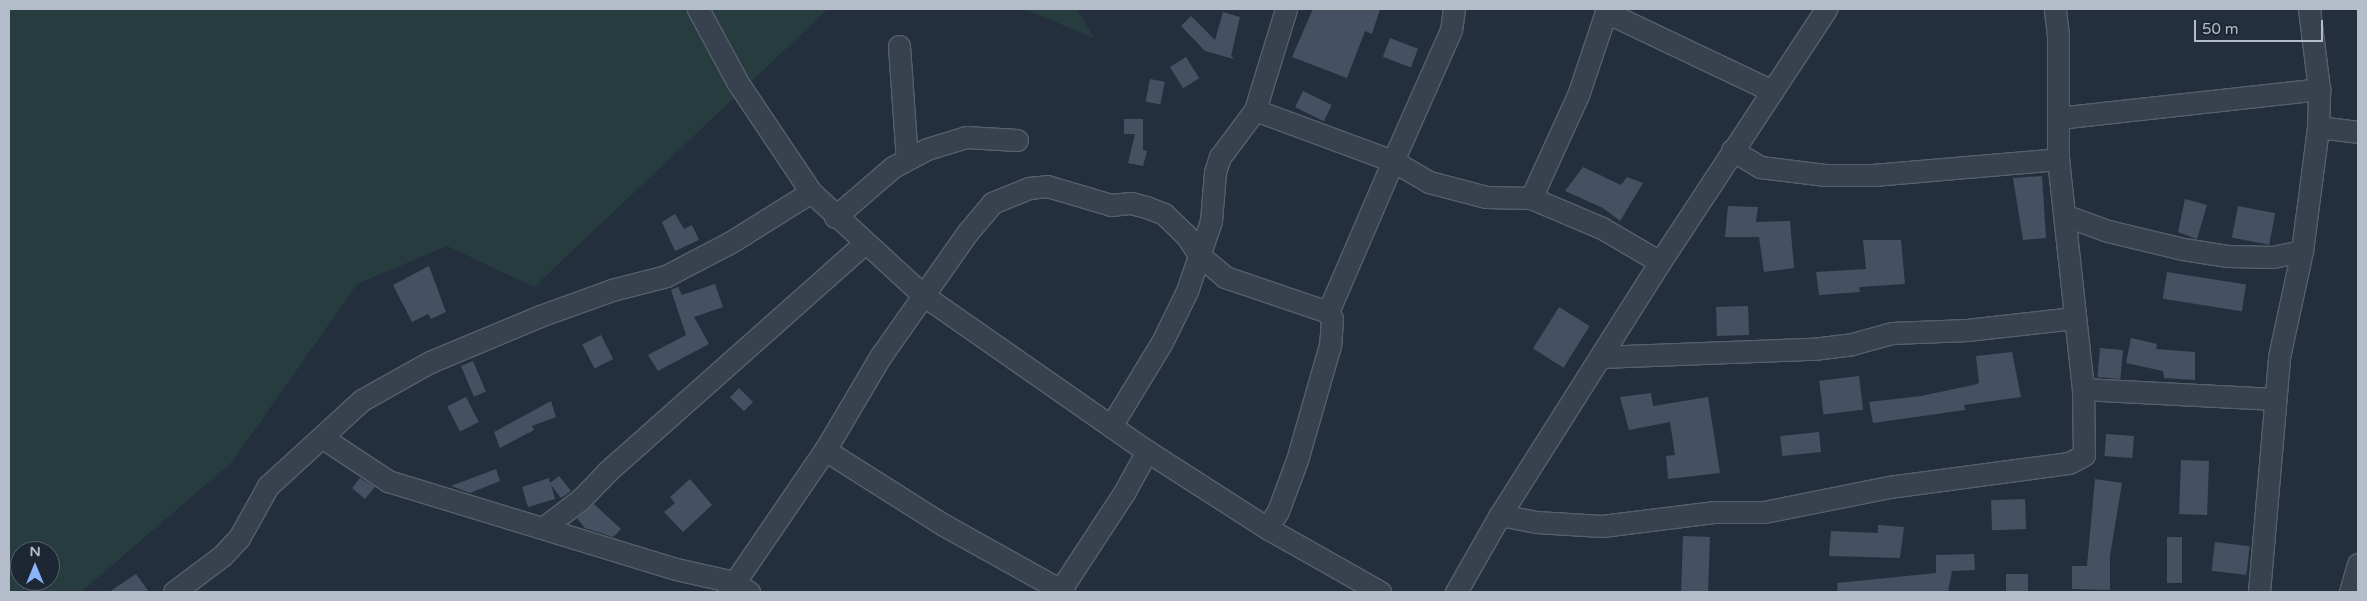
<!DOCTYPE html>
<html>
<head>
<meta charset="utf-8">
<style>
  body { margin:0 }
  #map { position:relative; width:2367px; height:601px; overflow:hidden; background:#242f3e; font-family:"Varela Round",sans-serif }
  div>[style] { position:absolute }
  [style*='--x'] { left:calc(var(--x)*1px); top:calc(var(--y)*1px); width:calc(var(--w)*1px); rotate:calc(var(--a)*1deg) }
  .green>* { inset:0; background:#263c3f }
  .building>* { inset:0; background:#455162; transform-origin:0 0 }
  .roads { filter:drop-shadow(1px 0 #565f6c) drop-shadow(-1px 0 #565f6c) drop-shadow(0 1px #565f6c) drop-shadow(0 -1px #565f6c) }
  .minor>* { height:21px; margin:-10.5px; padding:0 10.5px; transform-origin:10.5px; border-radius:10.5px; background:#38414e }
  span { translate:-50% -50%; white-space:nowrap; text-align:center; line-height:1.15; -webkit-text-stroke:5px #1d2633; paint-order:stroke }
  .frame { position:absolute; inset:0; border:10px solid #b4bcc9; pointer-events:none }
  .north { position:absolute; left:10px; top:541px; width:50px; height:50px; box-sizing:border-box; background:#1d2633; border:1px solid #59626f; border-radius:50%; rotate:0deg; font-size:14px; font-weight:700; line-height:20px; text-align:center; color:#b4bcc9 }
  .north::after { content:''; display:block; margin:auto; width:18px; height:22px; background:#8ab4f8; clip-path:polygon(50% 0,100% 100%,50% 72%,0 100%) }
  .scale { position:absolute; left:2194px; top:20px; width:129px; height:22px; box-sizing:border-box; border:2px solid #b4bcc9; border-top:0; padding-left:6px; font-size:15px; line-height:18px; white-space:nowrap; color:#b4bcc9; -webkit-text-stroke:4px #1d2633; paint-order:stroke }
</style>
</head>
<body>
<div id="map">
  <div class="green">
    <i style="clip-path:polygon(evenodd,9px 9px,828px 9px,534px 287px,447px 246px,357px 284px,232px 462px,81px 592px,9px 592px,9px 9px,20px 551px,50px 551px,50px 581px,20px 581px,20px 551px)"></i>
    <i style="clip-path:polygon(1024px 9px,1077px 9px,1094px 38px)"></i>
  </div>
  <div class="building">
    <i style="clip-path:polygon(1313px 9px,1380px 9px,1372px 34px,1365px 31px,1347px 78px,1292px 57px)"></i>
    <i style="clip-path:polygon(1223px 12px,1240px 17px,1231px 56px,1234px 59px,1205px 51px,1181px 26px,1191px 16px,1215px 40px)"></i>
    <i style="left:1390px;top:38px;width:30px;height:20px;rotate:21deg"></i>
    <i style="left:1186px;top:57px;width:25px;height:19px;rotate:58deg"></i>
    <i style="left:1150px;top:79px;width:15px;height:23px;rotate:11deg"></i>
    <i style="left:1303px;top:91px;width:32px;height:18px;rotate:26deg"></i>
    <i style="clip-path:polygon(1124px 119px,1143px 119px,1143px 150px,1147px 151px,1143px 166px,1128px 163px,1135px 134px,1124px 134px)"></i>
    <i style="clip-path:polygon(1583px 167px,1621px 185px,1627px 177px,1643px 183px,1620px 221px,1603px 208px,1565px 191px)"></i>
    <i style="clip-path:polygon(2042px 176px,2046px 238px,2023px 240px,2013px 178px)"></i>
    <i style="clip-path:polygon(2185px 199px,2207px 205px,2197px 239px,2178px 232px)"></i>
    <i style="clip-path:polygon(1728px 206px,1758px 207px,1756px 222px,1790px 221px,1794px 268px,1764px 272px,1759px 237px,1725px 237px)"></i>
    <i style="left:2238px;top:206px;width:38px;height:32px;rotate:11deg"></i>
    <i style="clip-path:polygon(675px 214px,684px 229px,692px 225px,699px 240px,675px 251px,662px 222px)"></i>
    <i style="clip-path:polygon(1863px 240px,1901px 240px,1905px 284px,1859px 287px,1860px 292px,1819px 295px,1816px 272px,1866px 269px)"></i>
    <i style="clip-path:polygon(429px 266px,446px 312px,431px 319px,428px 314px,412px 322px,393px 285px)"></i>
    <i style="left:2167px;top:272px;width:80px;height:27px;rotate:9deg"></i>
    <i style="clip-path:polygon(715px 284px,723px 307px,694px 317px,709px 344px,658px 371px,648px 355px,686px 335px,671px 290px,678px 287px,682px 295px)"></i>
    <i style="left:1748px;top:306px;width:29px;height:32px;rotate:88deg"></i>
    <i style="left:1559px;top:307px;width:36px;height:49px;rotate:32deg"></i>
    <i style="left:601px;top:335px;width:27px;height:21px;rotate:63deg"></i>
    <i style="clip-path:polygon(2131px 338px,2157px 344px,2156px 349px,2195px 352px,2195px 380px,2164px 378px,2163px 371px,2126px 363px)"></i>
    <i style="left:2100px;top:348px;width:23px;height:29px;rotate:5deg"></i>
    <i style="clip-path:polygon(2012px 352px,2021px 397px,1964px 405px,1965px 410px,1873px 423px,1869px 402px,1921px 396px,1973px 385px,1979px 383px,1976px 356px)"></i>
    <i style="left:473px;top:361px;width:33px;height:13px;rotate:67deg"></i>
    <i style="left:1859px;top:376px;width:34px;height:40px;rotate:83deg"></i>
    <i style="left:739px;top:388px;width:20px;height:13px;rotate:45deg"></i>
    <i style="clip-path:polygon(1651px 393px,1653px 406px,1708px 397px,1720px 473px,1668px 479px,1666px 456px,1675px 455px,1670px 422px,1629px 430px,1620px 397px)"></i>
    <i style="left:466px;top:397px;width:28px;height:21px;rotate:63deg"></i>
    <i style="clip-path:polygon(551px 401px,556px 417px,532px 426px,534px 430px,500px 448px,494px 432px)"></i>
    <i style="left:1819px;top:432px;width:20px;height:39px;rotate:84deg"></i>
    <i style="left:2106px;top:434px;width:28px;height:22px;rotate:4deg"></i>
    <i style="left:2181px;top:460px;width:28px;height:54px;rotate:2deg"></i>
    <i style="clip-path:polygon(496px 469px,500px 481px,470px 493px,451px 486px)"></i>
    <i style="clip-path:polygon(559px 476px,571px 491px,561px 498px,551px 485px,555px 499px,528px 507px,522px 487px,549px 478px,550px 483px)"></i>
    <i style="clip-path:polygon(360px 478px,375px 487px,365px 499px,352px 488px)"></i>
    <i style="clip-path:polygon(690px 479px,712px 505px,683px 532px,664px 512px,675px 503px,670px 497px)"></i>
    <i style="clip-path:polygon(2095px 479px,2122px 483px,2110px 556px,2110px 590px,2072px 589px,2072px 566px,2087px 566px)"></i>
    <i style="left:2025px;top:499px;width:30px;height:34px;rotate:88deg"></i>
    <i style="clip-path:polygon(594px 504px,621px 529px,613px 537px,585px 528px,577px 518px)"></i>
    <i style="clip-path:polygon(1878px 525px,1904px 527px,1900px 558px,1829px 556px,1831px 531px,1878px 533px)"></i>
    <i style="left:1683px;top:536px;width:27px;height:56px;rotate:2deg"></i>
    <i style="left:2167px;top:537px;width:15px;height:46px"></i>
    <i style="left:2215px;top:542px;width:35px;height:29px;rotate:7deg"></i>
    <i style="clip-path:polygon(1974px 554px,1975px 570px,1952px 571px,1948px 592px,1838px 592px,1837px 583px,1936px 573px,1936px 555px)"></i>
    <i style="clip-path:polygon(136px 574px,149px 592px,109px 592px)"></i>
    <i style="left:2006px;top:574px;width:22px;height:18px"></i>
  </div>
  <div class="roads">
    <div class="minor">
      <i style="--x:698;--y:9;--w:84;--a:61.6"></i>
      <i style="--x:738;--y:83;--w:131;--a:56.2"></i>
      <i style="--x:811;--y:192;--w:152;--a:42.6"></i>
      <i style="--x:923;--y:295;--w:273;--a:34.9"></i>
      <i style="--x:1147;--y:451;--w:143;--a:32.7"></i>
      <i style="--x:1267;--y:528;--w:130;--a:29.5"></i>
      <i style="--x:1454;--y:9;--w:21;--a:98"></i>
      <i style="--x:1451;--y:30;--w:143;--a:113.9"></i>
      <i style="--x:1393;--y:161;--w:42;--a:30.3"></i>
      <i style="--x:1429;--y:182;--w:59;--a:14.7"></i>
      <i style="--x:1486;--y:197;--w:45;--a:1.3"></i>
      <i style="--x:1607;--y:9;--w:91;--a:108.6"></i>
      <i style="--x:1578;--y:95;--w:113;--a:114.5"></i>
      <i style="--x:1531;--y:198;--w:77;--a:22.9"></i>
      <i style="--x:1602;--y:228;--w:67;--a:30.4"></i>
      <i style="--x:1606;--y:12;--w:184;--a:25.4"></i>
      <i style="--x:899;--y:46;--w:113;--a:86"></i>
      <i style="--x:1255;--y:110;--w:147;--a:20.3"></i>
      <i style="--x:1393;--y:161;--w:164;--a:113.3"></i>
      <i style="--x:2058;--y:118;--w:263;--a:-6.3"></i>
      <i style="--x:2318;--y:127;--w:40;--a:7.1"></i>
      <i style="--x:1732;--y:150;--w:33;--a:31"></i>
      <i style="--x:1760;--y:167;--w:65;--a:7"></i>
      <i style="--x:1825;--y:175;--w:48;--a:0"></i>
      <i style="--x:1873;--y:175;--w:186;--a:-4.9"></i>
      <i style="--x:2064;--y:215;--w:47;--a:20"></i>
      <i style="--x:2108;--y:231;--w:77;--a:13.5"></i>
      <i style="--x:2183;--y:249;--w:46;--a:8.8"></i>
      <i style="--x:2228;--y:256;--w:45;--a:1.3"></i>
      <i style="--x:2273;--y:257;--w:30;--a:-12"></i>
      <i style="--x:835;--y:217;--w:77;--a:-40.8"></i>
      <i style="--x:893;--y:167;--w:38;--a:-28"></i>
      <i style="--x:927;--y:149;--w:41;--a:-17.1"></i>
      <i style="--x:966;--y:137;--w:51;--a:3.4"></i>
      <i style="--x:1600;--y:357;--w:213;--a:-2.2"></i>
      <i style="--x:1813;--y:349;--w:39;--a:-7"></i>
      <i style="--x:1852;--y:344;--w:41;--a:-15.4"></i>
      <i style="--x:1892;--y:333;--w:75;--a:-2.3"></i>
      <i style="--x:1967;--y:330;--w:108;--a:-6.4"></i>
      <i style="--x:2083;--y:389;--w:191;--a:3"></i>
      <i style="--x:1111;--y:426;--w:98;--a:-58.7"></i>
      <i style="--x:1162;--y:342;--w:57;--a:-63.9"></i>
      <i style="--x:1187;--y:291;--w:74;--a:-71.1"></i>
      <i style="--x:1211;--y:221;--w:49;--a:-85.3"></i>
      <i style="--x:1215;--y:172;--w:16;--a:-72"></i>
      <i style="--x:1220;--y:157;--w:59;--a:-53.3"></i>
      <i style="--x:1255;--y:110;--w:106;--a:-72.9"></i>
      <i style="--x:323;--y:438;--w:78;--a:33.5"></i>
      <i style="--x:388;--y:481;--w:301;--a:17"></i>
      <i style="--x:676;--y:569;--w:58;--a:12.8"></i>
      <i style="--x:733;--y:582;--w:19;--a:32"></i>
      <i style="--x:825;--y:450;--w:138;--a:32.3"></i>
      <i style="--x:942;--y:524;--w:140;--a:29.1"></i>
      <i style="--x:1500;--y:515;--w:37;--a:11"></i>
      <i style="--x:1536;--y:522;--w:66;--a:3.5"></i>
      <i style="--x:1602;--y:526;--w:114;--a:-7.1"></i>
      <i style="--x:1715;--y:512;--w:49;--a:0"></i>
      <i style="--x:1764;--y:512;--w:127;--a:-11.3"></i>
      <i style="--x:1889;--y:487;--w:182;--a:-7.6"></i>
      <i style="--x:2069;--y:463;--w:17;--a:-28"></i>
      <i style="--x:2084;--y:455;--w:66;--a:-90.9"></i>
      <i style="--x:2083;--y:389;--w:231;--a:-96.2"></i>
      <i style="--x:2058;--y:159;--w:124;--a:-90"></i>
      <i style="--x:2058;--y:35;--w:26;--a:-97"></i>
      <i style="--x:543;--y:528;--w:48;--a:-37.3"></i>
      <i style="--x:581;--y:499;--w:39;--a:-46"></i>
      <i style="--x:608;--y:471;--w:342;--a:-41.6"></i>
      <i style="--x:174;--y:592;--w:60;--a:-36.9"></i>
      <i style="--x:222;--y:556;--w:25;--a:-47"></i>
      <i style="--x:239;--y:538;--w:60;--a:-60.9"></i>
      <i style="--x:268;--y:486;--w:127;--a:-42.5"></i>
      <i style="--x:362;--y:400;--w:78;--a:-29.2"></i>
      <i style="--x:430;--y:362;--w:119;--a:-22.7"></i>
      <i style="--x:540;--y:316;--w:77;--a:-19.9"></i>
      <i style="--x:612;--y:290;--w:56;--a:-14.5"></i>
      <i style="--x:666;--y:276;--w:73;--a:-27.6"></i>
      <i style="--x:731;--y:242;--w:94;--a:-32"></i>
      <i style="--x:728;--y:592;--w:172;--a:-55.7"></i>
      <i style="--x:825;--y:450;--w:108;--a:-59.4"></i>
      <i style="--x:880;--y:357;--w:153;--a:-54.9"></i>
      <i style="--x:968;--y:232;--w:38;--a:-50"></i>
      <i style="--x:992;--y:203;--w:40;--a:-22"></i>
      <i style="--x:1029;--y:188;--w:18;--a:-6"></i>
      <i style="--x:1047;--y:186;--w:67;--a:16.5"></i>
      <i style="--x:1111;--y:205;--w:20;--a:-6"></i>
      <i style="--x:1131;--y:203;--w:16;--a:15"></i>
      <i style="--x:1146;--y:207;--w:19;--a:21"></i>
      <i style="--x:1164;--y:214;--w:30;--a:44"></i>
      <i style="--x:1186;--y:235;--w:24;--a:57"></i>
      <i style="--x:1199;--y:255;--w:34;--a:40"></i>
      <i style="--x:1225;--y:277;--w:109;--a:18.8"></i>
      <i style="--x:1328;--y:312;--w:8;--a:60"></i>
      <i style="--x:1332;--y:319;--w:26;--a:94"></i>
      <i style="--x:1330;--y:345;--w:120;--a:106"></i>
      <i style="--x:1297;--y:460;--w:54;--a:110.4"></i>
      <i style="--x:1278;--y:511;--w:20;--a:123"></i>
      <i style="--x:1059;--y:592;--w:121;--a:-56.8"></i>
      <i style="--x:1125;--y:491;--w:46;--a:-61.2"></i>
      <i style="--x:1456;--y:592;--w:89;--a:-60.3"></i>
      <i style="--x:1500;--y:515;--w:299;--a:-57.7"></i>
      <i style="--x:1660;--y:262;--w:303;--a:-56.7"></i>
      <i style="--x:2259;--y:592;--w:236;--a:-85.1"></i>
      <i style="--x:2279;--y:357;--w:108;--a:-77.8"></i>
      <i style="--x:2302;--y:251;--w:125;--a:-82.6"></i>
      <i style="--x:2318;--y:127;--w:38;--a:-88"></i>
      <i style="--x:2319;--y:89;--w:81;--a:-97.1"></i>
      <i style="--x:2350;--y:592;--w:29;--a:-74"></i>
    </div>
  </div>
  <div class="frame"></div>
  <div class="north">N</div>
  <div class="scale">50 m</div>
</div>
</body>
</html>
